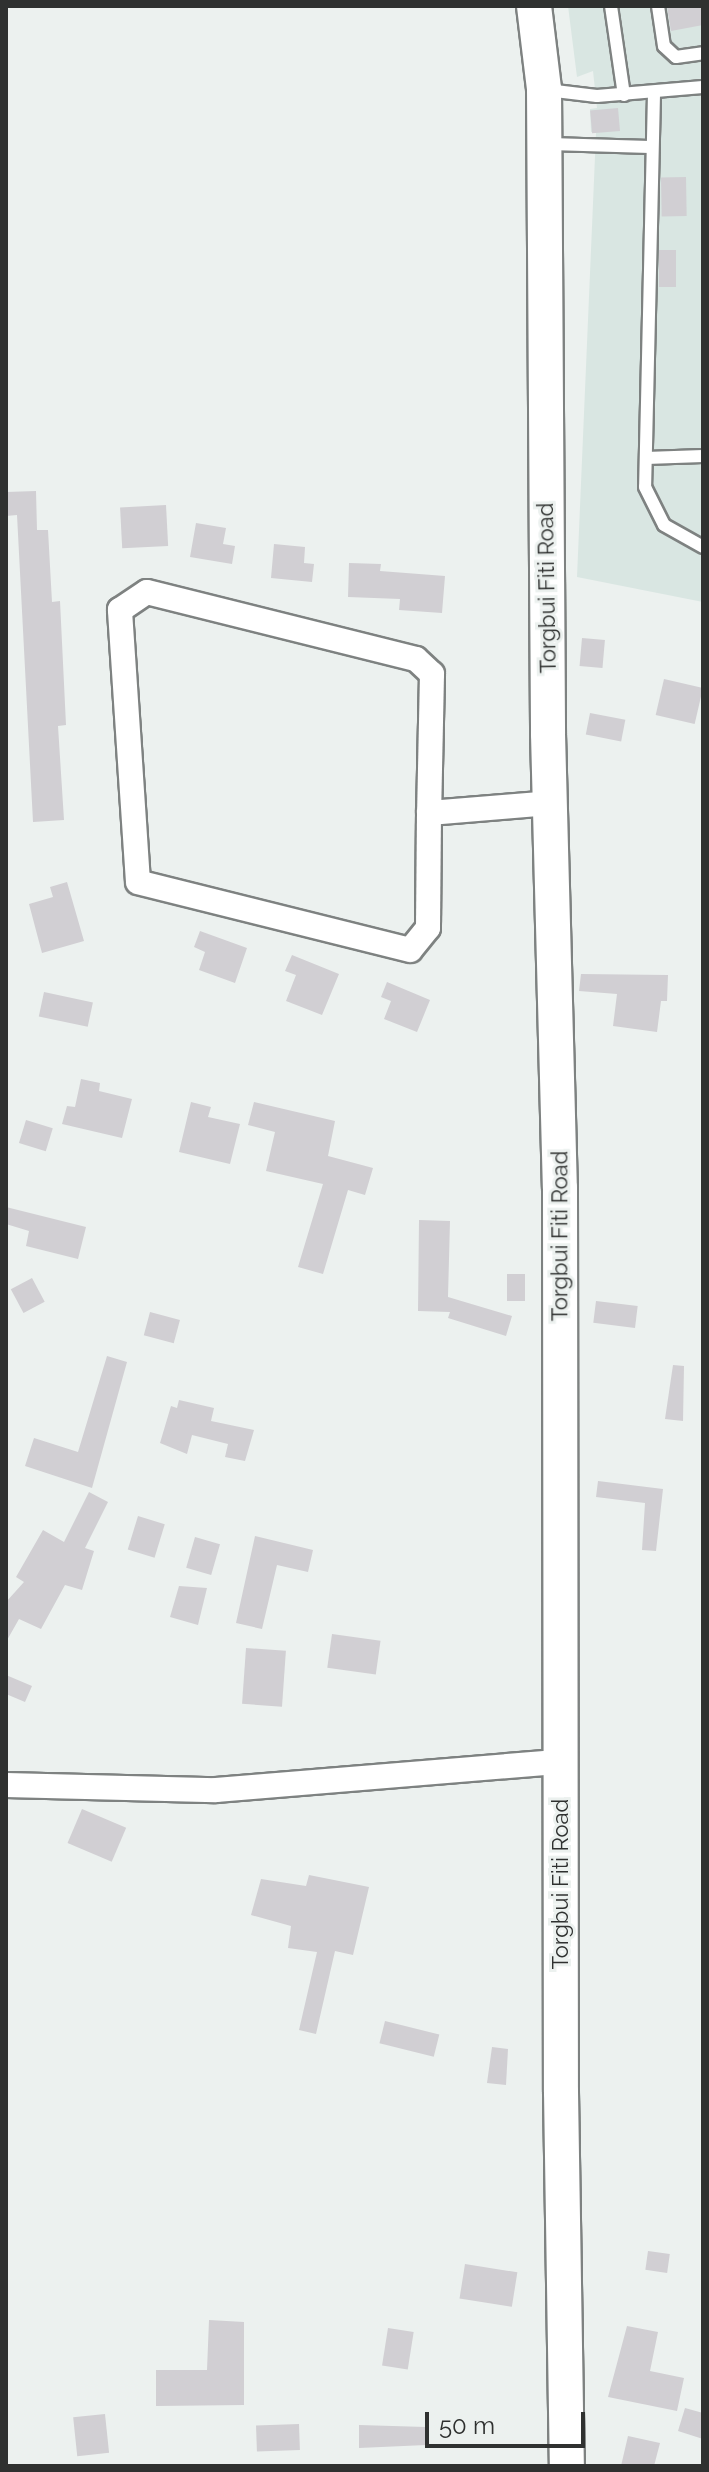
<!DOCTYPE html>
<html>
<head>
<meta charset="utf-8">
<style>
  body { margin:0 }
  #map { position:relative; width:709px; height:2472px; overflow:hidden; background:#ecf1ef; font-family:Raleway,sans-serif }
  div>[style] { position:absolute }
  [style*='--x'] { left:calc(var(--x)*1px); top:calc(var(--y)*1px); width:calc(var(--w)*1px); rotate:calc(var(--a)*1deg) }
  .built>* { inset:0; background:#d9e6e2 }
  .building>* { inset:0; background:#d1cfd3; transform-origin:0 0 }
  .roads { filter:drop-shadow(2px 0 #7e8281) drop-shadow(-2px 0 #7e8281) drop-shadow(0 2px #7e8281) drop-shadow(0 -2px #7e8281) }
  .lane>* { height:12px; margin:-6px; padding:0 6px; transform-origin:6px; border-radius:6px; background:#fff }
  .street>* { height:24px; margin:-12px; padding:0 12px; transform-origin:12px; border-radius:12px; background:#fff }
  .secondary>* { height:34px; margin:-17px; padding:0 17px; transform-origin:17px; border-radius:17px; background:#fff }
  span { translate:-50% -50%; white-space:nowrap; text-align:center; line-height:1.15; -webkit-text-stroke:6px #ecf1ef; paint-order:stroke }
  .street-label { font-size:22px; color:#2f3130 }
  .frame { position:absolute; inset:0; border:8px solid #2f3130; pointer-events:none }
  .scale { position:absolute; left:425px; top:2412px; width:160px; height:36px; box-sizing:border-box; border:4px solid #2f3130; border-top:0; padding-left:10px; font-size:24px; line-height:28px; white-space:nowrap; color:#2f3130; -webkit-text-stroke:6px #ecf1ef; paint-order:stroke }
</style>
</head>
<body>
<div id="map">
  <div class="built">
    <i style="clip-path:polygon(568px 6px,703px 6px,703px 602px,577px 577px,596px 133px,591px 132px,590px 109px,597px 108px,593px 71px,577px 77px)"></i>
  </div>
  <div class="building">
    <i style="clip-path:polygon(667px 6px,703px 6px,703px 25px,671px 31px)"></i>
    <i style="left:618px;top:108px;width:23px;height:28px;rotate:85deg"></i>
    <i style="left:686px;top:177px;width:39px;height:25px;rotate:89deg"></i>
    <i style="left:659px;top:250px;width:17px;height:37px"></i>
    <i style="clip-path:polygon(36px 491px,37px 530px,48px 530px,52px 602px,60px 601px,66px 725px,58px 726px,64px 820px,33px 822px,17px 515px,6px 516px,6px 492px)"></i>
    <i style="left:166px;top:505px;width:41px;height:46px;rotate:87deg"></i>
    <i style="clip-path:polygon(196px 523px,226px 528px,223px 544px,235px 546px,232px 564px,190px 557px)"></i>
    <i style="clip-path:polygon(274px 544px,305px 547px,304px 563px,314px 564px,312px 582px,271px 578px)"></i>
    <i style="clip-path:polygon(349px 563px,381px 564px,380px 571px,445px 576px,442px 613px,399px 610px,400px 599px,348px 597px)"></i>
    <i style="left:582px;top:638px;width:23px;height:28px;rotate:5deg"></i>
    <i style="left:664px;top:679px;width:40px;height:37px;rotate:13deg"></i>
    <i style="left:590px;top:713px;width:36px;height:22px;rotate:11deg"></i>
    <i style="clip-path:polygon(67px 882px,84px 941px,42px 953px,29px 904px,53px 897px,50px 887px)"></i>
    <i style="clip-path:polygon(200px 931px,247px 948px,235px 983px,199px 970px,205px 952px,194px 947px)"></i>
    <i style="clip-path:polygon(292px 955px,339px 974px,322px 1015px,286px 1001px,296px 975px,285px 971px)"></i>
    <i style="clip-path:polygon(581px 974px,668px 975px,667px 1001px,661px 1001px,657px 1032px,613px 1026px,617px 994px,579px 991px)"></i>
    <i style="clip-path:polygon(387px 982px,430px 1000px,417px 1032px,384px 1019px,391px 1001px,381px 997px)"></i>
    <i style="left:44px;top:992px;width:50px;height:25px;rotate:12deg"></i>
    <i style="clip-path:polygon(81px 1079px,100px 1083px,99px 1091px,132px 1099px,122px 1138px,62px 1124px,67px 1106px,75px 1107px)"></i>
    <i style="clip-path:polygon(191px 1102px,211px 1107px,208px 1117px,240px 1124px,230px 1164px,179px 1152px)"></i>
    <i style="clip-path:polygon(254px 1102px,335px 1121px,328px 1156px,373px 1168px,365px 1195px,348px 1190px,323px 1274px,298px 1267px,323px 1184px,266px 1171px,275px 1132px,248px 1125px)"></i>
    <i style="left:26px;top:1120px;width:28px;height:24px;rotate:17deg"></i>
    <i style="clip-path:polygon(6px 1207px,86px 1227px,78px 1259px,26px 1246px,29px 1231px,6px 1224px)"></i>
    <i style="clip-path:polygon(419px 1220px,450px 1221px,448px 1297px,512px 1316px,506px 1336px,448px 1318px,450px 1312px,418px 1311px)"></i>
    <i style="left:507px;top:1274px;width:18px;height:27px"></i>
    <i style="left:32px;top:1278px;width:27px;height:24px;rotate:62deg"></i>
    <i style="left:596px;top:1301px;width:42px;height:22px;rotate:7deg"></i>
    <i style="left:150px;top:1312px;width:31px;height:24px;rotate:15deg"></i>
    <i style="clip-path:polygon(107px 1356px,127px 1362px,92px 1488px,25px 1466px,34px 1438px,78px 1452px)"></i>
    <i style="clip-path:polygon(673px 1365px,684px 1366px,683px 1421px,665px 1419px)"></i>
    <i style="clip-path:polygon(179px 1400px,214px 1408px,211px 1421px,254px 1430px,245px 1461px,225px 1457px,228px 1444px,192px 1435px,187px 1454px,160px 1443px,171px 1406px,177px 1408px)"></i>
    <i style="clip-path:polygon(598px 1481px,663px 1489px,656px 1551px,642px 1550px,645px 1503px,596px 1497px)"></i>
    <i style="clip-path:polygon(89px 1492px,108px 1502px,85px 1548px,94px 1551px,82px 1590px,65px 1585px,41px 1629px,19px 1619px,6px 1642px,6px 1602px,24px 1582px,16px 1577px,43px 1530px,64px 1542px)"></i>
    <i style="left:138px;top:1516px;width:28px;height:35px;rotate:17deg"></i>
    <i style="clip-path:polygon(255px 1536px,313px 1550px,308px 1572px,277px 1565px,262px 1629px,236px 1623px)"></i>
    <i style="left:195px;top:1537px;width:26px;height:32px;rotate:16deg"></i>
    <i style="clip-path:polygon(179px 1586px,207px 1588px,198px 1625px,170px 1617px)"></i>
    <i style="left:332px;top:1634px;width:49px;height:34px;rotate:8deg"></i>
    <i style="left:246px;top:1648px;width:40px;height:56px;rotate:4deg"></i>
    <i style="clip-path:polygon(6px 1675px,32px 1686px,25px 1702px,6px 1694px)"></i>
    <i style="left:82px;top:1809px;width:48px;height:37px;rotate:23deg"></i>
    <i style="clip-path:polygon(309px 1875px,369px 1887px,353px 1955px,335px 1951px,316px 2034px,299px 2030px,317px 1952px,288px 1948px,291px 1926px,251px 1915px,261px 1879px,306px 1886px)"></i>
    <i style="left:385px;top:2021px;width:56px;height:23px;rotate:14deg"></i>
    <i style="clip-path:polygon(492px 2047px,508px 2049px,506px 2085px,487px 2083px)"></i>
    <i style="left:648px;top:2251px;width:22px;height:19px;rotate:8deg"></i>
    <i style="left:465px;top:2264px;width:53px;height:35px;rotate:9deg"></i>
    <i style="clip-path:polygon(209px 2320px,244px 2322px,244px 2405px,156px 2406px,156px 2370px,207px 2370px)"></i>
    <i style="clip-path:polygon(627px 2326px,658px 2332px,650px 2371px,684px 2378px,677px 2411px,608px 2397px)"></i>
    <i style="left:388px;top:2328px;width:26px;height:38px;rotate:9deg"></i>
    <i style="clip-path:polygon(685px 2408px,703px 2413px,703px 2439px,678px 2431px)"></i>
    <i style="left:105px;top:2414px;width:39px;height:32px;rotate:84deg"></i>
    <i style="left:299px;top:2424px;width:26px;height:43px;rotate:88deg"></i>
    <i style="clip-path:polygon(359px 2425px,426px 2427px,426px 2445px,359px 2448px)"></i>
    <i style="clip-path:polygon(628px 2436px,660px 2443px,654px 2466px,621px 2466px)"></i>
  </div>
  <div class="roads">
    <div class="lane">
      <i style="--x:611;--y:6;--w:90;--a:81.7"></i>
      <i style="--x:658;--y:6;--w:40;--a:81.5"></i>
      <i style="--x:664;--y:46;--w:16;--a:43"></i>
      <i style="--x:676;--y:57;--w:27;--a:-8"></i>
      <i style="--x:547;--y:90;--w:50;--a:6.8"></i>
      <i style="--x:597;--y:96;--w:106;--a:-4.9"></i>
      <i style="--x:654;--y:94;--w:393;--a:91.3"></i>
      <i style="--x:645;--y:487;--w:42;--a:63.4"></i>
      <i style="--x:664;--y:525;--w:45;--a:29.4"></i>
      <i style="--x:548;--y:144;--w:104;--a:1.7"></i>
      <i style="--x:646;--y:458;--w:57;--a:-2"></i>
    </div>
    <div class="street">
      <i style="--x:429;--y:813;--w:115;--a:90.5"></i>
      <i style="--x:428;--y:928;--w:28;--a:129"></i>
      <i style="--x:410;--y:950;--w:280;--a:-166"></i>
      <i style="--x:138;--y:882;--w:273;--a:-93.8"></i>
      <i style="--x:120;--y:610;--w:32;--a:-34"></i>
      <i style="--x:147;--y:592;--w:277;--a:14"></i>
      <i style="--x:416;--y:659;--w:22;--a:43"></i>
      <i style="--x:432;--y:674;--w:139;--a:91.2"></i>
      <i style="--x:429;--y:813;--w:121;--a:-4.7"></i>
      <i style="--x:6;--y:1785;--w:210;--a:1.4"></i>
      <i style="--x:216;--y:1790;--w:345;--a:-4.7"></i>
    </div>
    <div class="secondary">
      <i style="--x:534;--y:6;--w:84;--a:83.1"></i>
      <i style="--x:544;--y:89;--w:645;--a:89.64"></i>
      <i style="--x:548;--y:734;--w:454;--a:88.5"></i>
      <i style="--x:560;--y:1188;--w:904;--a:89.94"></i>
      <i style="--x:561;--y:2092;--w:374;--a:89.1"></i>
    </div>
  </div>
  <div class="street-label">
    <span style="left:547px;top:588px;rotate:-91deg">Torgbui Fiti Road</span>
    <span style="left:560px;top:1236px;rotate:-90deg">Torgbui Fiti Road</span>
    <span style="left:561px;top:1884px;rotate:-90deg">Torgbui Fiti Road</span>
  </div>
  <div class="frame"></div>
  <div class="scale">50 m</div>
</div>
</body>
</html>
